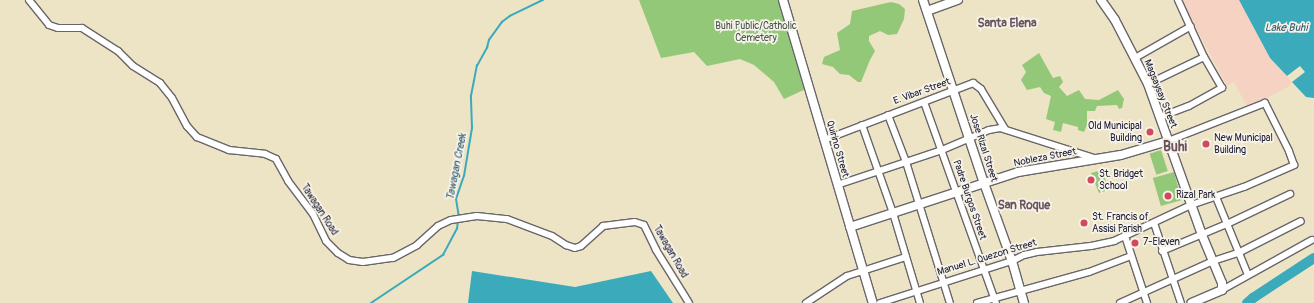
<!DOCTYPE html>
<html>
<head>
<meta charset="utf-8">
<style>
  body { margin:0 }
  #map { position:relative; width:1314px; height:303px; overflow:hidden; background:#ede3c5; font-family:Pangolin,sans-serif }
  div>[style] { position:absolute }
  [style*='--x'] { left:calc(var(--x)*1px); top:calc(var(--y)*1px); width:calc(var(--w)*1px); rotate:calc(var(--a)*1deg) }
  .built>* { inset:0; background:#f6d2c3 }
  .green>* { inset:0; background:#93c879; transform-origin:0 0 }
  .water>* { inset:0; background:#3baaba }
  .stream>* { height:1.5px; margin:-0.75px; padding:0 0.75px; transform-origin:0.75px; border-radius:0.75px; background:#3baaba }
  .river>* { height:10px; margin:-5px; padding:0 5px; transform-origin:5px; border-radius:5px; background:#3baaba }
  .roads { filter:drop-shadow(1px 0 #69666b) drop-shadow(-1px 0 #69666b) drop-shadow(0 1px #69666b) drop-shadow(0 -1px #69666b) }
  .street>* { height:6px; margin:-3px; padding:0 3px; transform-origin:3px; border-radius:3px; background:#fff }
  .secondary>* { height:8px; margin:-4px; padding:0 4px; transform-origin:4px; border-radius:4px; background:#fff }
  .dots>* { width:11px; height:11px; translate:-50% -50%; box-sizing:border-box; border:2px solid #f7f3e8; border-radius:50% }
  span { translate:-50% -50%; white-space:nowrap; text-align:center; line-height:1.15; -webkit-text-stroke:3.5px #f7f3e8; paint-order:stroke }
  .park-label { font-size:10px; color:#44544e }
  .street-label { font-size:10px; color:#22223b }
  .poi-label { font-size:10px; color:#22223b }
  .right { translate:-100% -50%; text-align:right }
  .left { translate:0 -50%; text-align:left }
  .water-label { font-size:11px; color:#2c586e; font-style:italic }
  .quarter-label { font-size:12px; color:#69545d; font-weight:700 }
  .district-label { font-size:14px; color:#69545d; font-weight:700 }
</style>
</head>
<body>
<div id="map">
  <div class="built">
    <i style="clip-path:polygon(1181px 0,1239px 0,1270px 58px,1292px 82px,1288px 87px,1248px 108px,1234px 82px,1227px 86px)"></i>
  </div>
  <div class="green">
    <i style="clip-path:polygon(639px 0,779px 0,793px 39px,808px 88px,784px 99px,774px 82px,754px 65px,740px 59px,707px 66px,694px 52px,661px 58px)"></i>
    <i style="clip-path:polygon(891px 2px,899px 4px,905px 9px,904px 19px,897px 34px,888px 35px,880px 31px,869px 36px,869px 41px,875px 51px,870px 60px,861px 82px,858px 82px,849px 75px,840px 74px,833px 67px,822px 64px,824px 57px,840px 50px,837px 33px,850px 24px,852px 11px)"></i>
    <i style="clip-path:polygon(1039px 53px,1053px 78px,1060px 76px,1063px 82px,1059px 87px,1067px 96px,1079px 90px,1085px 99px,1099px 100px,1118px 90px,1124px 99px,1122px 108px,1119px 109px,1117px 105px,1097px 106px,1095px 111px,1087px 111px,1087px 125px,1084px 132px,1078px 130px,1078px 127px,1063px 123px,1061px 132px,1053px 130px,1055px 122px,1046px 119px,1051px 96px,1044px 93px,1040px 87px,1027px 90px,1021px 80px,1026px 72px,1022px 65px)"></i>
    <i style="left:1161px;top:150px;width:22px;height:12px;rotate:72deg"></i>
    <i style="clip-path:polygon(1102px 170px,1109px 190px,1099px 193px,1091px 173px)"></i>
    <i style="left:1174px;top:172px;width:29px;height:22px;rotate:74deg"></i>
  </div>
  <div class="water">
    <i style="clip-path:polygon(1239px 0,1314px 0,1314px 98px,1306px 97px,1292px 82px,1305px 72px,1300px 66px,1287px 76px,1270px 58px)"></i>
    <i style="clip-path:polygon(472px 271px,575px 287px,651px 271px,673px 303px,468px 303px)"></i>
  </div>
  <div class="stream">
    <i style="--x:459;--y:218;--w:19;--a:-99"></i>
    <i style="--x:456;--y:199;--w:24;--a:-71"></i>
    <i style="--x:464;--y:176;--w:49;--a:-80.5"></i>
    <i style="--x:472;--y:128;--w:32;--a:-92"></i>
    <i style="--x:471;--y:96;--w:31;--a:-79"></i>
    <i style="--x:477;--y:66;--w:21;--a:-61"></i>
    <i style="--x:487;--y:48;--w:8;--a:-76"></i>
    <i style="--x:489;--y:40;--w:22;--a:-54"></i>
    <i style="--x:502;--y:22;--w:10;--a:-37"></i>
    <i style="--x:510;--y:16;--w:37;--a:-26"></i>
    <i style="--x:371;--y:303;--w:87;--a:-33.7"></i>
    <i style="--x:443;--y:255;--w:30;--a:-62"></i>
    <i style="--x:457;--y:229;--w:8;--a:-83"></i>
  </div>
  <div class="river">
    <i style="--x:1247;--y:303;--w:8;--a:-40"></i>
    <i style="--x:1253;--y:298;--w:73;--a:-33.3"></i>
  </div>
  <div class="roads">
    <div class="street">
      <i style="--x:29;--y:0;--w:32;--a:51"></i>
      <i style="--x:49;--y:25;--w:9;--a:18"></i>
      <i style="--x:58;--y:28;--w:24;--a:0"></i>
      <i style="--x:82;--y:28;--w:43;--a:32.6"></i>
      <i style="--x:118;--y:51;--w:21;--a:45"></i>
      <i style="--x:133;--y:66;--w:32;--a:32"></i>
      <i style="--x:160;--y:83;--w:19;--a:51"></i>
      <i style="--x:172;--y:98;--w:32;--a:62"></i>
      <i style="--x:187;--y:126;--w:15;--a:48"></i>
      <i style="--x:197;--y:137;--w:35;--a:22"></i>
      <i style="--x:229;--y:150;--w:36;--a:6"></i>
      <i style="--x:265;--y:154;--w:12;--a:24"></i>
      <i style="--x:276;--y:159;--w:25;--a:61"></i>
      <i style="--x:288;--y:181;--w:41;--a:52.9"></i>
      <i style="--x:313;--y:214;--w:30;--a:64"></i>
      <i style="--x:326;--y:241;--w:17;--a:45"></i>
      <i style="--x:338;--y:253;--w:13;--a:32"></i>
      <i style="--x:349;--y:260;--w:14;--a:8"></i>
      <i style="--x:363;--y:262;--w:30;--a:-8"></i>
      <i style="--x:393;--y:258;--w:27;--a:-28"></i>
      <i style="--x:417;--y:245;--w:28;--a:-42"></i>
      <i style="--x:438;--y:226;--w:14;--a:-25"></i>
      <i style="--x:451;--y:220;--w:26;--a:-9"></i>
      <i style="--x:477;--y:216;--w:30;--a:6"></i>
      <i style="--x:507;--y:219;--w:48;--a:20.7"></i>
      <i style="--x:552;--y:236;--w:17;--a:33"></i>
      <i style="--x:566;--y:245;--w:9;--a:18"></i>
      <i style="--x:575;--y:248;--w:6;--a:-18"></i>
      <i style="--x:581;--y:246;--w:30;--a:-42"></i>
      <i style="--x:603;--y:226;--w:32;--a:-7"></i>
      <i style="--x:635;--y:222;--w:9;--a:18"></i>
      <i style="--x:644;--y:225;--w:28;--a:64"></i>
      <i style="--x:656;--y:250;--w:62;--a:58.1"></i>
      <i style="--x:1135;--y:58;--w:64;--a:-29.7"></i>
      <i style="--x:1148;--y:84;--w:62;--a:-25.7"></i>
      <i style="--x:924;--y:102;--w:214;--a:70.3"></i>
      <i style="--x:888;--y:115;--w:50;--a:69"></i>
      <i style="--x:906;--y:162;--w:148;--a:72.7"></i>
      <i style="--x:1160;--y:117;--w:31;--a:-21"></i>
      <i style="--x:1189;--y:106;--w:38;--a:-29"></i>
      <i style="--x:1222;--y:88;--w:36;--a:-120"></i>
      <i style="--x:1204;--y:57;--w:63;--a:-114.5"></i>
      <i style="--x:862;--y:125;--w:93;--a:70.6"></i>
      <i style="--x:893;--y:213;--w:94;--a:73.3"></i>
      <i style="--x:824;--y:140;--w:160;--a:-20.9"></i>
      <i style="--x:973;--y:83;--w:10;--a:37"></i>
      <i style="--x:981;--y:89;--w:47;--a:59"></i>
      <i style="--x:837;--y:185;--w:111;--a:-18.4"></i>
      <i style="--x:942;--y:150;--w:51;--a:-23.1"></i>
      <i style="--x:989;--y:130;--w:11;--a:-10"></i>
      <i style="--x:1000;--y:128;--w:99;--a:17.7"></i>
      <i style="--x:1216;--y:197;--w:84;--a:67.7"></i>
      <i style="--x:1154;--y:223;--w:84;--a:71.4"></i>
      <i style="--x:1125;--y:236;--w:71;--a:71.8"></i>
      <i style="--x:1162;--y:251;--w:70;--a:-22.6"></i>
      <i style="--x:1227;--y:224;--w:70;--a:-25.5"></i>
      <i style="--x:1222;--y:290;--w:103;--a:-29.1"></i>
      <i style="--x:806;--y:303;--w:49;--a:-33.4"></i>
      <i style="--x:847;--y:276;--w:62;--a:-17.9"></i>
      <i style="--x:880;--y:303;--w:139;--a:-17.7"></i>
      <i style="--x:1012;--y:261;--w:13;--a:-27"></i>
      <i style="--x:1024;--y:255;--w:13;--a:-13"></i>
      <i style="--x:1037;--y:252;--w:54;--a:-6.3"></i>
      <i style="--x:1091;--y:246;--w:24;--a:-12"></i>
      <i style="--x:1114;--y:241;--w:85;--a:-25.1"></i>
      <i style="--x:1191;--y:205;--w:56;--a:-18.8"></i>
      <i style="--x:1244;--y:187;--w:55;--a:-23.7"></i>
      <i style="--x:1294;--y:165;--w:15;--a:-110"></i>
      <i style="--x:1289;--y:151;--w:54;--a:-116.6"></i>
      <i style="--x:1265;--y:103;--w:104;--a:158.6"></i>
      <i style="--x:977;--y:303;--w:116;--a:-15.5"></i>
      <i style="--x:1089;--y:272;--w:45;--a:-20.9"></i>
      <i style="--x:1120;--y:303;--w:102;--a:-24.3"></i>
      <i style="--x:1213;--y:261;--w:28;--a:-18"></i>
      <i style="--x:1240;--y:252;--w:68;--a:-26.9"></i>
    </div>
    <div class="secondary">
      <i style="--x:783;--y:0;--w:316;--a:73.5"></i>
      <i style="--x:923;--y:0;--w:193;--a:71.6"></i>
      <i style="--x:984;--y:183;--w:83;--a:70.3"></i>
      <i style="--x:1012;--y:261;--w:44;--a:74.1"></i>
      <i style="--x:1101;--y:0;--w:24;--a:55"></i>
      <i style="--x:1115;--y:20;--w:72;--a:62.7"></i>
      <i style="--x:1148;--y:84;--w:160;--a:70.3"></i>
      <i style="--x:1202;--y:235;--w:52;--a:67.4"></i>
      <i style="--x:1222;--y:283;--w:7;--a:90"></i>
      <i style="--x:1222;--y:290;--w:33;--a:157"></i>
      <i style="--x:927;--y:11;--w:33;--a:-20"></i>
      <i style="--x:850;--y:227;--w:177;--a:-18.1"></i>
      <i style="--x:1018;--y:172;--w:104;--a:-9.4"></i>
      <i style="--x:1121;--y:155;--w:49;--a:-16.6"></i>
    </div>
  </div>
  <div class="dots">
    <i style="left:1150px;top:132px;background:#d1495b"></i>
    <i style="left:1206px;top:144px;background:#d1495b"></i>
    <i style="left:1091px;top:180px;background:#d1495b"></i>
    <i style="left:1168px;top:196px;background:#d1495b"></i>
    <i style="left:1084px;top:223px;background:#d1495b"></i>
    <i style="left:1135px;top:243px;background:#d1495b"></i>
  </div>
  <div class="park-label">
    <span style="left:756px;top:32px">Buhi Public/Catholic<br>Cemetery</span>
  </div>
  <div class="street-label">
    <span style="left:922px;top:92px;rotate:-20deg">E. Vibar Street</span>
    <span style="left:1160px;top:94px;rotate:68deg">Magsaysay Street</span>
    <span style="left:983px;top:148px;rotate:72deg">Jose Rizal Street</span>
    <span style="left:837px;top:149px;rotate:74deg">Quirino Street</span>
    <span style="left:1045px;top:158px;rotate:-11deg">Nobleza Street</span>
    <span style="left:969px;top:200px;rotate:71deg">Padre Burgos Street</span>
    <span style="left:319px;top:210px;rotate:57deg">Tawagan Road</span>
    <span style="left:670px;top:252px;rotate:60deg">Tawagan Road</span>
    <span style="left:987px;top:258px;rotate:-17deg">Manuel L. Quezon Street</span>
  </div>
  <div class="poi-label">
    <span class="right" style="left:1142px;top:132px">Old Municipal<br>Building</span>
    <span class="left" style="left:1214px;top:144px">New Municipal<br>Building</span>
    <span class="left" style="left:1099px;top:180px">St. Bridget<br>School</span>
    <span class="left" style="left:1176px;top:196px">Rizal Park</span>
    <span class="left" style="left:1092px;top:223px">St. Francis of<br>Assisi Parish</span>
    <span class="left" style="left:1143px;top:243px">7-Eleven</span>
  </div>
  <div class="water-label">
    <span style="left:1286px;top:28px">Lake Buhi</span>
    <span style="left:457px;top:167px;rotate:-79deg">Tawagan Creek</span>
  </div>
  <div class="quarter-label">
    <span style="left:1007px;top:24px">Santa Elena</span>
    <span style="left:1024px;top:206px">San Roque</span>
  </div>
  <div class="district-label">
    <span style="left:1175px;top:147px">Buhi</span>
  </div>
</div>
</body>
</html>
